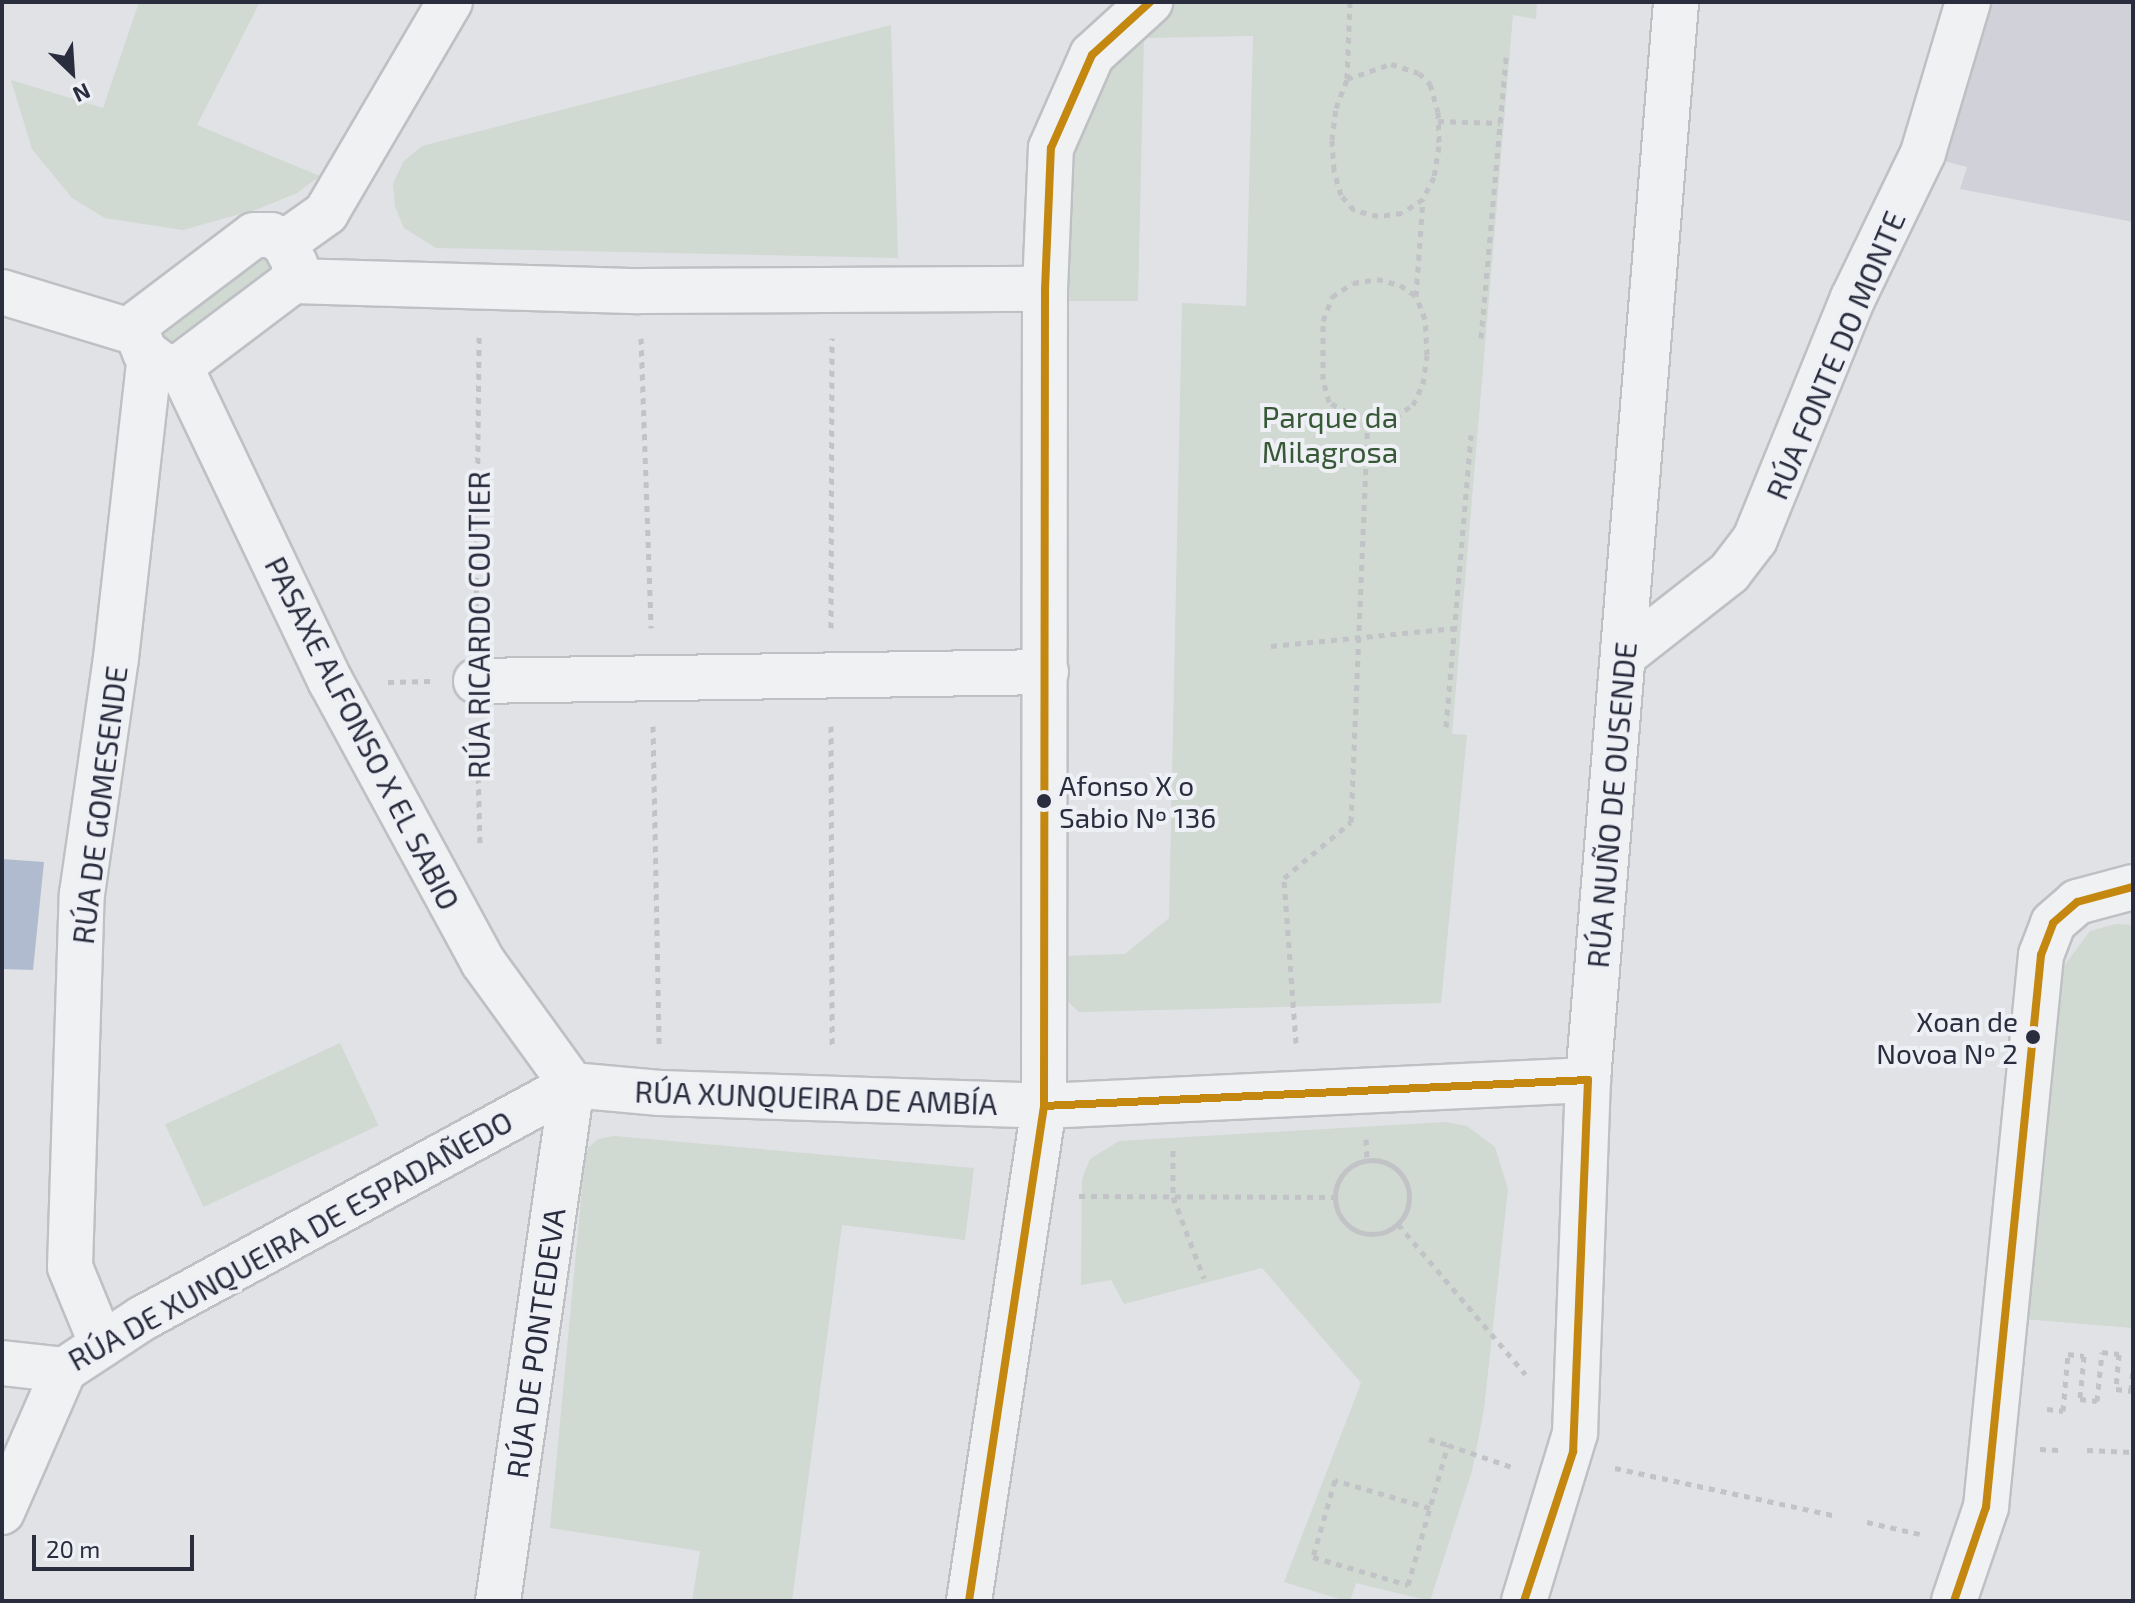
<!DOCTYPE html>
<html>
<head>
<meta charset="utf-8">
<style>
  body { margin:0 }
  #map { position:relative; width:2135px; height:1603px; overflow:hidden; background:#e1e2e6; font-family:"Exo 2",sans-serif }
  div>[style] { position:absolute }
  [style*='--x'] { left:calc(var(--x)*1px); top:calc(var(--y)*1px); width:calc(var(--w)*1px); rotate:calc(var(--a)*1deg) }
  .built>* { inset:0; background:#d0d1d9 }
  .green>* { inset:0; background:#d0d9d2; transform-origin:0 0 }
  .water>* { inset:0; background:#b1bbd0 }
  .path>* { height:5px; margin-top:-2.5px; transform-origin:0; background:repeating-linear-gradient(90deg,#c2c3c7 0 6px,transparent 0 12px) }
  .path>.ring { margin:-2.5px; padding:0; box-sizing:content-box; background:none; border:5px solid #c2c3c7; border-radius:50% }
  .roads { filter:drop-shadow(2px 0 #bfc0c4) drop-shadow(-2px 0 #bfc0c4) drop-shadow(0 2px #bfc0c4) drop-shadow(0 -2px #bfc0c4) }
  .minor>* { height:44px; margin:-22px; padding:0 22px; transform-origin:22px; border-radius:22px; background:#f0f1f3 }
  .bus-1>* { height:8px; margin:-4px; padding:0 4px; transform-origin:4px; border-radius:4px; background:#c48810 }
  .dots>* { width:22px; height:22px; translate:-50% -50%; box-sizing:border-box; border:4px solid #eff0f5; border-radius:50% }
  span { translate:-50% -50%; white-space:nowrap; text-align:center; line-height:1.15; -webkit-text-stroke:8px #eff0f5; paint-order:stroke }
  .bus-label { font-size:28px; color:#292d3e }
  .left { translate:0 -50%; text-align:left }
  .right { translate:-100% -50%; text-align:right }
  .street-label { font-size:30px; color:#292d3e }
  .park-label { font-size:30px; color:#385937 }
  .frame { position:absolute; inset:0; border:4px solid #292d3e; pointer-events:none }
  .north { position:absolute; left:32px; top:32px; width:80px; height:80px; -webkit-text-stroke:6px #eff0f5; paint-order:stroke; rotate:155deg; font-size:22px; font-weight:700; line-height:32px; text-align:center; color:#292d3e }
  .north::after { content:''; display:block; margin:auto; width:28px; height:36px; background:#292d3e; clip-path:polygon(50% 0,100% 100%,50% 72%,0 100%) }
  .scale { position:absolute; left:32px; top:1535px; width:162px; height:36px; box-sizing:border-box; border:4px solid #292d3e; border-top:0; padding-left:10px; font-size:24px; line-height:28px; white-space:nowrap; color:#292d3e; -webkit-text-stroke:6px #eff0f5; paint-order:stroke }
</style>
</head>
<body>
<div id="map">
  <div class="built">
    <i style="clip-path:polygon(1988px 2px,2133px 2px,2133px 222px,1960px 189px,1967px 167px,1944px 161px)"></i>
  </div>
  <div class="green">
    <i style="clip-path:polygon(139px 2px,260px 2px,197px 125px,320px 176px,297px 193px,258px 209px,183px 230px,105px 218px,72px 198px,32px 149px,11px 80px,103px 108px)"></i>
    <i style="clip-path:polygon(1156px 2px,1537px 2px,1536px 19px,1513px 15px,1452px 734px,1467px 735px,1441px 1003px,1079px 1012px,1061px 995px,1063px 956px,1125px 954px,1169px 918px,1182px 303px,1246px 306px,1253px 36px,1144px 38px,1138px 301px,1067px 301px,1065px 185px,1079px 113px)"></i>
    <i style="clip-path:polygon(891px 25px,898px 258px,436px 248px,404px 228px,395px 207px,393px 184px,403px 162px,422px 146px)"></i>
    <i style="clip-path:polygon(261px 255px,270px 257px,276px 271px,171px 352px,159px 333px)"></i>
    <i style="clip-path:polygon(2116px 924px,2133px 925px,2133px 1328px,2023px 1319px,2061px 970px,2090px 931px)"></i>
    <i style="left:340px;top:1043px;width:91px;height:193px;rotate:65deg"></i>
    <i style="clip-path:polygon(1445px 1122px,1467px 1126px,1495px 1147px,1508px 1189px,1484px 1409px,1472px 1471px,1430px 1601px,1356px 1583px,1350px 1601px,1346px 1601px,1284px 1582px,1361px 1383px,1262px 1268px,1124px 1304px,1111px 1280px,1081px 1285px,1082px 1179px,1090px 1159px,1119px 1141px)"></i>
    <i style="clip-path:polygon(614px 1136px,974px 1168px,965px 1240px,842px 1225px,792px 1601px,692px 1601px,700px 1551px,550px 1528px,584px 1168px,588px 1148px,598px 1139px)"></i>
  </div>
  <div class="water">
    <i style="clip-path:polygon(2px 859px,44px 862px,33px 970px,2px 969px)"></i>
  </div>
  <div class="path">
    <i style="--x:1347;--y:79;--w:46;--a:-18.8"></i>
    <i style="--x:1391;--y:64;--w:29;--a:18"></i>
    <i style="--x:1419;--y:73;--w:16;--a:45"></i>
    <i style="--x:1430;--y:84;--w:29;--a:74"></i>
    <i style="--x:1438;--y:112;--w:34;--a:88"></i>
    <i style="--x:1439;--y:146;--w:31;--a:99"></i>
    <i style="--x:1434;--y:177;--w:25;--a:117"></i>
    <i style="--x:1438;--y:121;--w:62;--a:1.8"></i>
    <i style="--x:641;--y:338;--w:290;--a:88"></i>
    <i style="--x:1481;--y:338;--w:282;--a:-84.9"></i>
    <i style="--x:1368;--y:424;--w:45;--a:-150.6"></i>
    <i style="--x:1329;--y:402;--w:24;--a:-105"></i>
    <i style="--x:1323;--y:379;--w:58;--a:-90"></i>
    <i style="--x:1323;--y:321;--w:26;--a:-69"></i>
    <i style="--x:1332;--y:297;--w:25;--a:-34"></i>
    <i style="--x:1353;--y:283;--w:24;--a:-9"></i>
    <i style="--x:1377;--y:279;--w:24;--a:15"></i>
    <i style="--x:1400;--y:285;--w:19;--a:35"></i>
    <i style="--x:831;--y:628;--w:290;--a:-89.8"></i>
    <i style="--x:476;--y:631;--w:294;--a:-89.4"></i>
    <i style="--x:1271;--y:646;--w:185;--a:-5.6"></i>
    <i style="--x:388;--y:682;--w:42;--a:-1.4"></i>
    <i style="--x:653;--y:726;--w:318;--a:88.9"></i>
    <i style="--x:831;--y:726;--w:322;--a:89.8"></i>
    <i style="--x:1446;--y:727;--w:293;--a:-85.1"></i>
    <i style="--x:477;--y:729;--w:118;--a:88.5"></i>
    <i style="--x:1296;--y:1043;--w:165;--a:-94.2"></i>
    <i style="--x:1284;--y:878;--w:87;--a:-39.9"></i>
    <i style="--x:1351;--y:822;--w:398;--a:-87.6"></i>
    <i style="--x:1368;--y:424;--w:28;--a:-15"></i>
    <i style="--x:1395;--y:417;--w:22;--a:-34"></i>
    <i style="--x:1413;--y:405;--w:23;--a:-65"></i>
    <i style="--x:1423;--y:384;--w:29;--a:-82"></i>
    <i style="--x:1427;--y:355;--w:36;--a:-93"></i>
    <i style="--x:1425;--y:319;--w:25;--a:-111"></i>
    <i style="--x:1416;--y:296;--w:97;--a:-85.9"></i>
    <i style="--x:1423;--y:199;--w:25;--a:146"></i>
    <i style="--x:1402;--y:213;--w:24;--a:173"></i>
    <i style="--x:1378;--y:216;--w:25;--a:-166"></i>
    <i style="--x:1354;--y:210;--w:20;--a:-131"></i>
    <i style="--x:1341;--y:195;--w:26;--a:-106"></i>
    <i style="--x:1334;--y:170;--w:30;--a:-94"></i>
    <i style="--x:1332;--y:140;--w:32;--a:-83"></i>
    <i style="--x:1336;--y:108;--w:31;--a:-69"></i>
    <i style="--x:1347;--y:79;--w:77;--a:-87.8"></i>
    <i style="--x:1366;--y:1139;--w:22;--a:87"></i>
    <i style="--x:1173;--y:1150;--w:47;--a:90"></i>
    <i style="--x:1173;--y:1197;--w:87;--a:69.1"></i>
    <i class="ring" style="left:1335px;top:1160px;width:69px;height:69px"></i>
    <i style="--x:1079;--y:1196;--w:255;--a:0.2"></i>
    <i style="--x:1398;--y:1224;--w:197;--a:49.7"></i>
    <i style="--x:2047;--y:1409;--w:16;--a:7"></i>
    <i style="--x:2063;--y:1411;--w:57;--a:-85"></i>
    <i style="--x:2068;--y:1354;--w:16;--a:7"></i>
    <i style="--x:2084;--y:1356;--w:43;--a:95.3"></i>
    <i style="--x:2080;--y:1399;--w:17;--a:7"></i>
    <i style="--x:2097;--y:1401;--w:49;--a:-84.2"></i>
    <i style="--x:2102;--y:1352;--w:17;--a:7"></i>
    <i style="--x:2119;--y:1354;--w:35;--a:95"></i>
    <i style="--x:2116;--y:1389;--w:15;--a:8"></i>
    <i style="--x:2131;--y:1391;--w:22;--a:-85"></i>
    <i style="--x:1429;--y:1439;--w:20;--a:18"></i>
    <i style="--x:2040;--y:1449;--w:19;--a:3"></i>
    <i style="--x:2087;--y:1450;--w:46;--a:2.5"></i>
    <i style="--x:1615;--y:1468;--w:227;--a:12.2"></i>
    <i style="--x:1430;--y:1508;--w:99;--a:-163.6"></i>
    <i style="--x:1335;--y:1480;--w:80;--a:105.9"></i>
    <i style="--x:1313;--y:1557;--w:99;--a:16.4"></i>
    <i style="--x:1408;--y:1585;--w:146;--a:-74.1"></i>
    <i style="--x:1448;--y:1445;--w:68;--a:19"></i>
    <i style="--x:1867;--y:1522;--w:58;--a:12.8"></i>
  </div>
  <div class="roads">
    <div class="minor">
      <i style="--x:284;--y:243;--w:52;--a:-35.5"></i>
      <i style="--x:326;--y:213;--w:245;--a:-59.6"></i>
      <i style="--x:293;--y:281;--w:346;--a:1.7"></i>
      <i style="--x:639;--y:291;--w:406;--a:-0.3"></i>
      <i style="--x:2;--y:292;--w:141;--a:16.9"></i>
      <i style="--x:180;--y:366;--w:16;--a:180"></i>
      <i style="--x:164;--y:366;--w:24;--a:-144"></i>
      <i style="--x:145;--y:352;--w:21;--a:-113"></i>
      <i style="--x:137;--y:333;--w:11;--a:-80"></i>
      <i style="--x:139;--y:322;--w:144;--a:-37.1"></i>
      <i style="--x:254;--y:235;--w:17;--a:0"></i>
      <i style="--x:271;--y:235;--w:15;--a:32"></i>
      <i style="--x:284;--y:243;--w:24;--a:62"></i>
      <i style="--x:295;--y:264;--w:17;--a:97"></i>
      <i style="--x:293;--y:281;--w:141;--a:143"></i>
      <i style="--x:180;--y:366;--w:350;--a:64.5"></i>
      <i style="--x:331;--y:682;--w:319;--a:61.5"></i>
      <i style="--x:483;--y:962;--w:152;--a:54.1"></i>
      <i style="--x:1623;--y:656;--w:135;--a:-38.1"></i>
      <i style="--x:1729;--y:573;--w:43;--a:-52.6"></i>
      <i style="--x:1755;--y:539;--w:260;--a:-67.9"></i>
      <i style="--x:1853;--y:298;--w:161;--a:-64.2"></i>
      <i style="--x:1923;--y:153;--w:158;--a:-73.4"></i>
      <i style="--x:476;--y:681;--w:570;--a:-0.9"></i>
      <i style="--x:572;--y:1085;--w:88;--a:5.2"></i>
      <i style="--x:660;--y:1093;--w:384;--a:1.9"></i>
      <i style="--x:1044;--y:1106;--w:545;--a:-2.74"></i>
      <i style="--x:102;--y:1345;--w:84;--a:-112.3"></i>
      <i style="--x:70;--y:1267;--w:373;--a:-88.2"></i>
      <i style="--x:82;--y:894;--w:238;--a:-81.8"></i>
      <i style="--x:116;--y:658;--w:304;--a:-83.6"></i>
      <i style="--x:2;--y:1363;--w:62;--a:6.4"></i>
      <i style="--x:64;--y:1370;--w:95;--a:-33.4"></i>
      <i style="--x:143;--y:1318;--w:488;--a:-28.5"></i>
      <i style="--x:2;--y:1512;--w:155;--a:-66.4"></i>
      <i style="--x:498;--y:1601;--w:521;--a:-81.84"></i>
      <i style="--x:969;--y:1601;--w:501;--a:-81.38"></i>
      <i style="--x:1044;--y:1106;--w:817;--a:-89.93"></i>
      <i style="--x:1045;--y:289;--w:141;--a:-87.6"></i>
      <i style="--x:1051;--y:148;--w:102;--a:-66.2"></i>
      <i style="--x:1092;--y:55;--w:79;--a:-42.4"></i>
      <i style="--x:1524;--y:1601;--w:176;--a:-73.1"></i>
      <i style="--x:1575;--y:1433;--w:353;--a:-87.9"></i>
      <i style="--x:1588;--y:1080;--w:1082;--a:-85.33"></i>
      <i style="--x:1954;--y:1601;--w:99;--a:-71.2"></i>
      <i style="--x:1986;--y:1507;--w:555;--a:-84.31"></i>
      <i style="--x:2041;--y:955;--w:34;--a:-69"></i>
      <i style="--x:2053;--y:923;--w:32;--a:-41"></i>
      <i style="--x:2077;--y:902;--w:58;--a:-15"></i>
    </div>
  </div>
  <div class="bus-1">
    <i style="--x:1044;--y:1106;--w:545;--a:-2.74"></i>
    <i style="--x:1588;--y:1080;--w:372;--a:92.3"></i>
    <i style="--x:1573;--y:1452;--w:157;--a:108.2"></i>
    <i style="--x:969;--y:1601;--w:501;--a:-81.38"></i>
    <i style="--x:1044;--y:1106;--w:817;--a:-89.93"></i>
    <i style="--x:1045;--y:289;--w:141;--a:-87.6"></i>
    <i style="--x:1051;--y:148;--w:102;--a:-66.2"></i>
    <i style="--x:1092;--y:55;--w:79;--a:-42.4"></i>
    <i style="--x:1954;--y:1601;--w:99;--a:-71.2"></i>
    <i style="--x:1986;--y:1507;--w:555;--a:-84.31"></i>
    <i style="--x:2041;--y:955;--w:34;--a:-69"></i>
    <i style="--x:2053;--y:923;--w:32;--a:-41"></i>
    <i style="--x:2077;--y:902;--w:58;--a:-15"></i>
  </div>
  <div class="dots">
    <i style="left:1044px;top:801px;background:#292d3e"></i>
    <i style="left:2033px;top:1037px;background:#292d3e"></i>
  </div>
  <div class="bus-label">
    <span class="left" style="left:1059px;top:801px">Afonso X o<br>Sabio Nº 136</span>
    <span class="right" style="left:2018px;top:1037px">Xoan de<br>Novoa Nº 2</span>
  </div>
  <div class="street-label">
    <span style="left:1835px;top:355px;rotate:-67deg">RÚA FONTE DO MONTE</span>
    <span style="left:478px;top:625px;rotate:-90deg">RÚA RICARDO COUTIER</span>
    <span style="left:363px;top:733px;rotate:63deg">PASAXE ALFONSO X EL SABIO</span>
    <span style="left:99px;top:805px;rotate:-83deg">RÚA DE GOMESENDE</span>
    <span style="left:1611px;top:805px;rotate:-85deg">RÚA NUÑO DE OUSENDE</span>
    <span style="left:816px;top:1097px;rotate:2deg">RÚA XUNQUEIRA DE AMBÍA</span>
    <span style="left:290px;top:1240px;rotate:-29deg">RÚA DE XUNQUEIRA DE ESPADAÑEDO</span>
    <span style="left:535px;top:1343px;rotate:-82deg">RÚA DE PONTEDEVA</span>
  </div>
  <div class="park-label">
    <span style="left:1330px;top:433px">Parque da<br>Milagrosa</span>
  </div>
  <div class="frame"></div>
  <div class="north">N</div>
  <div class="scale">20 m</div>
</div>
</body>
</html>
